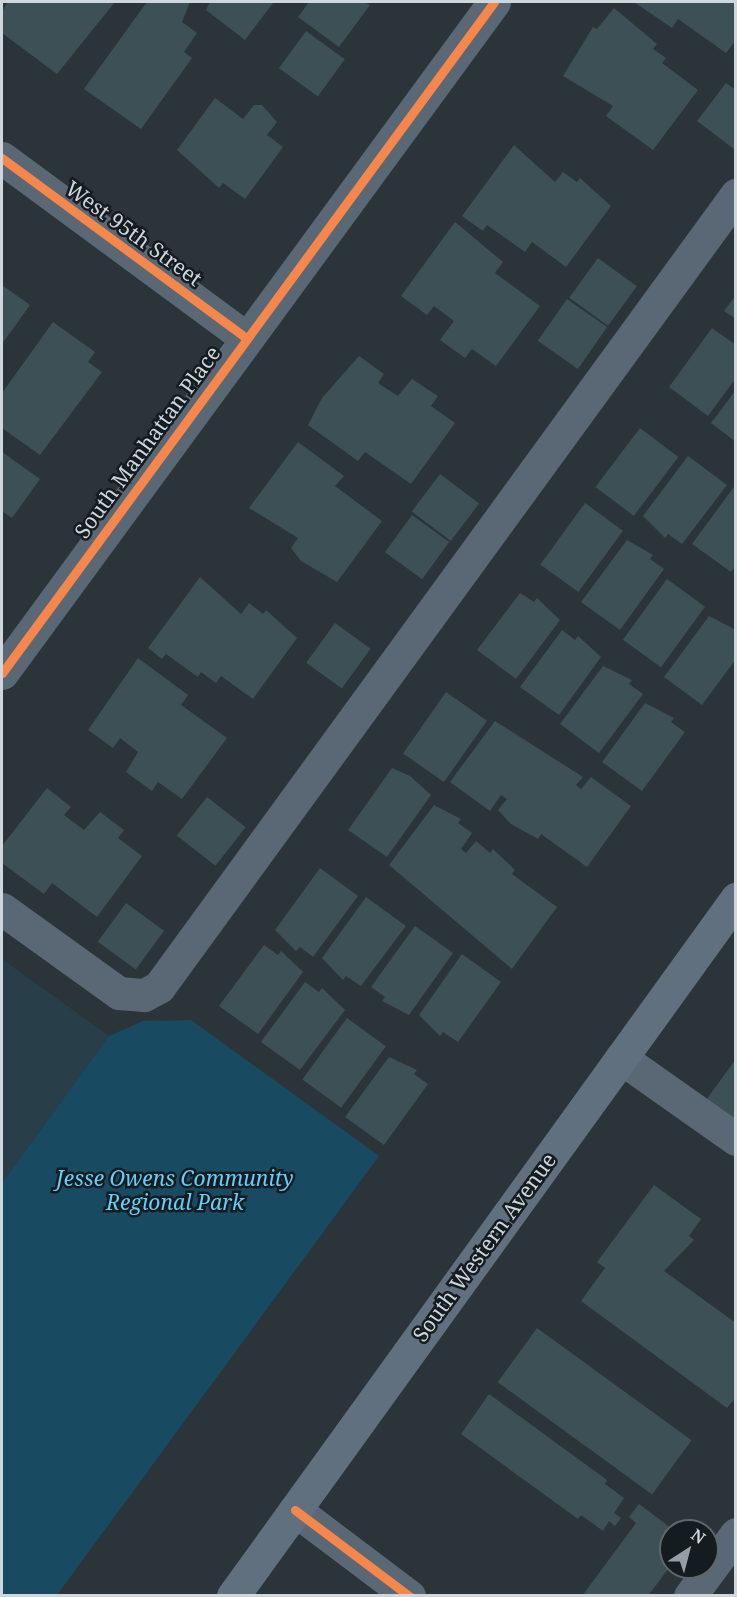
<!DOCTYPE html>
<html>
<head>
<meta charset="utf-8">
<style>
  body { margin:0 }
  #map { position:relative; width:737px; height:1597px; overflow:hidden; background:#2b3439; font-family:"Noto Serif",serif }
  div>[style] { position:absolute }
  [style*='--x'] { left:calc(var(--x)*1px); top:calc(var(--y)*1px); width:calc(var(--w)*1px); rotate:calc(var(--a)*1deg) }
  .built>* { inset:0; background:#283e49 }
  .green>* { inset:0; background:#184b62 }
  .building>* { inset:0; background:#3d5055; transform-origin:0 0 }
  .minor>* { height:33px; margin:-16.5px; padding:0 16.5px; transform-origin:16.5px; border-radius:16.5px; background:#5a6774 }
  .major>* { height:33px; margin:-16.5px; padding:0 16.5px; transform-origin:16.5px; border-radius:16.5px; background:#61707f }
  .cycleway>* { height:9px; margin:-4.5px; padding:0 4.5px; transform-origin:4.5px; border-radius:4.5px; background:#f5874c }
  span { translate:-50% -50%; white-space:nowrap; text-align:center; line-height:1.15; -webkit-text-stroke:5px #151c20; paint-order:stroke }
  .street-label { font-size:21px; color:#cdd7dc }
  .park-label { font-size:21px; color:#64cefe; font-style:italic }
  .frame { position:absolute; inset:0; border:3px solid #cdd7dc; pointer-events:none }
  .north { position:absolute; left:659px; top:1519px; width:60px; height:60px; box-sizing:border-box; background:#151c20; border:2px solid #5f676b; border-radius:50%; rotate:36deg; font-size:16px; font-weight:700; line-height:24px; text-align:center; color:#cdd7dc }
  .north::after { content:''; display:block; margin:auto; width:21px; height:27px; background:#949ea3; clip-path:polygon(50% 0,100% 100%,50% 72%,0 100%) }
</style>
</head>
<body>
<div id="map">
  <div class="built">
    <i style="clip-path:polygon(2px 959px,109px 1036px,2px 1183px)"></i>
  </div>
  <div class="green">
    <i style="clip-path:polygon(191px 1020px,379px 1156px,57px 1595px,2px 1595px,2px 1183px,109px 1036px,143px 1021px)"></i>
  </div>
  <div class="building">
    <i style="clip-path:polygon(8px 2px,115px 2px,57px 74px,2px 33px,2px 11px)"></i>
    <i style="clip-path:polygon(147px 2px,190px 2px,182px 22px,197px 33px,184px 52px,192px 58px,141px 129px,84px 89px)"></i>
    <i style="clip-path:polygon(210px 2px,271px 2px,273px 3px,245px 40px,206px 10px)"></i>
    <i style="clip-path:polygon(309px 2px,364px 2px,370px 5px,339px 47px,298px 17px)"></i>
    <i style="clip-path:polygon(634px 2px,736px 2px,736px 40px,726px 53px,678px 19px,672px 28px)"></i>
    <i style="clip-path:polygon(614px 8px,657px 44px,653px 49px,666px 58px,662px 63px,698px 90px,653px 150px,606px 116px,613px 106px,563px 76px,593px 27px,597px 29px)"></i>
    <i style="left:306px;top:31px;width:48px;height:46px;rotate:36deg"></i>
    <i style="clip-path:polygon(726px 83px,736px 90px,734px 149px,697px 121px)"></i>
    <i style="clip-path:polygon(215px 98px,243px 119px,254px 105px,262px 105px,277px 122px,267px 135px,283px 147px,245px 199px,223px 183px,219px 188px,177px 150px)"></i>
    <i style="clip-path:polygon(514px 145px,555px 182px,563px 172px,577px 182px,580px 178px,611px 206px,566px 267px,532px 242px,525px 252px,487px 225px,483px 231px,462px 216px)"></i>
    <i style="clip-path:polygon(455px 222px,503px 262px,495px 273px,540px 306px,496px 366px,472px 349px,465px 358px,440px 340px,454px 321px,434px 306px,427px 315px,401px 296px)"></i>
    <i style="left:598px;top:258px;width:48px;height:49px;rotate:36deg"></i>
    <i style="clip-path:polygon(2px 285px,30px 305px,2px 344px)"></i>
    <i style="clip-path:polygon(736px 295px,736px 319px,724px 311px)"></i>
    <i style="left:567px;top:299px;width:49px;height:51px;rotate:35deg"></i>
    <i style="clip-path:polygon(53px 322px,95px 352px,88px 362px,102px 372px,40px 455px,2px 428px,2px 393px)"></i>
    <i style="clip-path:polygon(712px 328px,736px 345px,736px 378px,708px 416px,669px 387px)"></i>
    <i style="clip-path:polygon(359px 356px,384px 374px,378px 383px,398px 396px,412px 379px,438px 396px,431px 406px,455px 423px,411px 484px,365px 452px,358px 461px,308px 425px,322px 398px)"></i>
    <i style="clip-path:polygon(736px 390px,736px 442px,711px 423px)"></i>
    <i style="left:640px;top:428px;width:48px;height:74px;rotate:37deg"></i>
    <i style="clip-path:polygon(298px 442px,344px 476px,335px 486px,382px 521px,337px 582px,301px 561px,291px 548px,298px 538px,249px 508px)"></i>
    <i style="clip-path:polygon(2px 452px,40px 479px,12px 518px,2px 511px)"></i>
    <i style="clip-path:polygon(688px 456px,727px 485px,682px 544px,668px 534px,665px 538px,643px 516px)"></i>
    <i style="left:440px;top:474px;width:49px;height:47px;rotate:37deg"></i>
    <i style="clip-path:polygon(736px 484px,736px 565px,731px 572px,692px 544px)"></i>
    <i style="left:585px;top:503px;width:47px;height:76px;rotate:36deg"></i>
    <i style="left:412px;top:515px;width:46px;height:46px;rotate:36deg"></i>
    <i style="clip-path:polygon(627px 540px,653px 555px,650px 559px,664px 569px,620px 630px,581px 602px)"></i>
    <i style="clip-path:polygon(200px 577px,241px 614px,249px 603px,263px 614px,266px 610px,297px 638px,253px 699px,221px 676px,216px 683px,201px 672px,198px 677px,166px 654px,162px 659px,148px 648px)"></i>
    <i style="left:667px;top:579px;width:47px;height:75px;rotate:36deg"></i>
    <i style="clip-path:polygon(520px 593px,534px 602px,537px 598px,560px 620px,516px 679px,477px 650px)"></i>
    <i style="clip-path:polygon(709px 616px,736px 630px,736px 659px,702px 705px,664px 677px)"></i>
    <i style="left:335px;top:623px;width:44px;height:49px;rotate:36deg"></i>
    <i style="clip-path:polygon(562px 630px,575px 640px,578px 636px,601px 657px,559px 715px,520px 687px)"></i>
    <i style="clip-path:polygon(138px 658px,188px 695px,181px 705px,227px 738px,182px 799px,158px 782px,152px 791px,126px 772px,138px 752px,120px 738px,113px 748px,88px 730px)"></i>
    <i style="clip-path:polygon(603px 666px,632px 680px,629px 684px,643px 694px,599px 753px,560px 724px)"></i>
    <i style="left:446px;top:692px;width:50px;height:75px;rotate:35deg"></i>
    <i style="clip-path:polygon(645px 703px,674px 718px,671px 722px,685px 732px,642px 791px,602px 762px)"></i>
    <i style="clip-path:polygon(495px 721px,583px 777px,576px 785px,581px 789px,591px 777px,631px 806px,587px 867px,541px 834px,538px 839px,511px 824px,498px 810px,507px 799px,501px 795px,490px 811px,450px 782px)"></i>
    <i style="clip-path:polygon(392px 768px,410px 776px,431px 795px,387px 857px,348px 830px)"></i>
    <i style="clip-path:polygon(47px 788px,71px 807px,64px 815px,84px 830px,100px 812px,124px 830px,118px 838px,142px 856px,97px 917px,52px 883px,44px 894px,2px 863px,2px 846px)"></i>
    <i style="left:207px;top:797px;width:49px;height:49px;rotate:38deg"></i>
    <i style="clip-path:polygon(434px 805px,461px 819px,458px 823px,472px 833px,461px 849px,466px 853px,476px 841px,490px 853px,493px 849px,515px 870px,512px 874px,557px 907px,512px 969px,389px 865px)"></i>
    <i style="clip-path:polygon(320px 868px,358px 896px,313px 957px,300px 947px,296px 951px,275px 930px)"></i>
    <i style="clip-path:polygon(366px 897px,406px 926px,361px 986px,346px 976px,343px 980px,322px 958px)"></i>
    <i style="left:126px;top:903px;width:47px;height:48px;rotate:36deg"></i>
    <i style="clip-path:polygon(415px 926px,453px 953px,409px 1015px,382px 1001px,385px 997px,371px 987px)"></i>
    <i style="clip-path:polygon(264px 945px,278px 955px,281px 951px,303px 972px,258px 1034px,219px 1006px)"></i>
    <i style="clip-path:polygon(462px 954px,501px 982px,458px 1042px,443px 1032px,440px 1036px,419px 1015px)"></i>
    <i style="clip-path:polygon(305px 982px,319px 992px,322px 988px,345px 1010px,300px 1070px,261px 1042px)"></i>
    <i style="left:347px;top:1018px;width:48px;height:76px;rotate:36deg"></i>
    <i style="clip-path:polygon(389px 1057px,417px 1070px,414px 1074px,428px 1084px,384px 1145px,345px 1117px)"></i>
    <i style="clip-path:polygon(736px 1059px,736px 1127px,703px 1104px)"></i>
    <i style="clip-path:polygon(654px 1185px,701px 1219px,689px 1236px,694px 1240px,664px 1271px,736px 1323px,736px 1397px,727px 1408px,581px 1301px,605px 1268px,597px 1262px)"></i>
    <i style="left:537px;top:1328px;width:191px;height:67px;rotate:36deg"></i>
    <i style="clip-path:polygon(489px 1394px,607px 1480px,605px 1484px,624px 1498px,614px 1513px,621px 1518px,615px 1526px,609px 1521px,603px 1531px,581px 1515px,578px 1519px,461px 1434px)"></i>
    <i style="clip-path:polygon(639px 1504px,675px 1531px,671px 1531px,671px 1565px,648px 1596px,582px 1596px,636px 1523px,629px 1517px)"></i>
  </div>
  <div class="minor">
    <i style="--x:2;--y:158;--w:302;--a:36.4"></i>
    <i style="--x:2;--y:673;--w:832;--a:-53.75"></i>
    <i style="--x:2;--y:909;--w:144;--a:35.7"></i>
    <i style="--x:119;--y:993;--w:25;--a:5"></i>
    <i style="--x:144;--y:995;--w:17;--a:-28"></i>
    <i style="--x:159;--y:987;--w:980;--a:-53.93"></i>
    <i style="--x:621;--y:1058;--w:141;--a:35.2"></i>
    <i style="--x:295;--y:1510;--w:143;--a:37"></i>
    <i style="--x:690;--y:1596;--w:77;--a:-53.4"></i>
  </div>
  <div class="major">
    <i style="--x:233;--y:1596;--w:860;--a:-54.18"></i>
  </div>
  <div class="cycleway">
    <i style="--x:2;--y:158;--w:302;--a:36.4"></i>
    <i style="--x:2;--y:673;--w:832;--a:-53.75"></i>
    <i style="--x:295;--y:1510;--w:143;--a:37"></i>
  </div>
  <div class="street-label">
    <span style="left:134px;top:233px;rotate:36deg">West 95th Street</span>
    <span style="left:147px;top:442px;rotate:-54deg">South Manhattan Place</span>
    <span style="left:484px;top:1247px;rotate:-54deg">South Western Avenue</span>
  </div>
  <div class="park-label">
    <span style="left:175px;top:1190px">Jesse Owens Community<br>Regional Park</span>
  </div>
  <div class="frame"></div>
  <div class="north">N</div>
</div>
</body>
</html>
